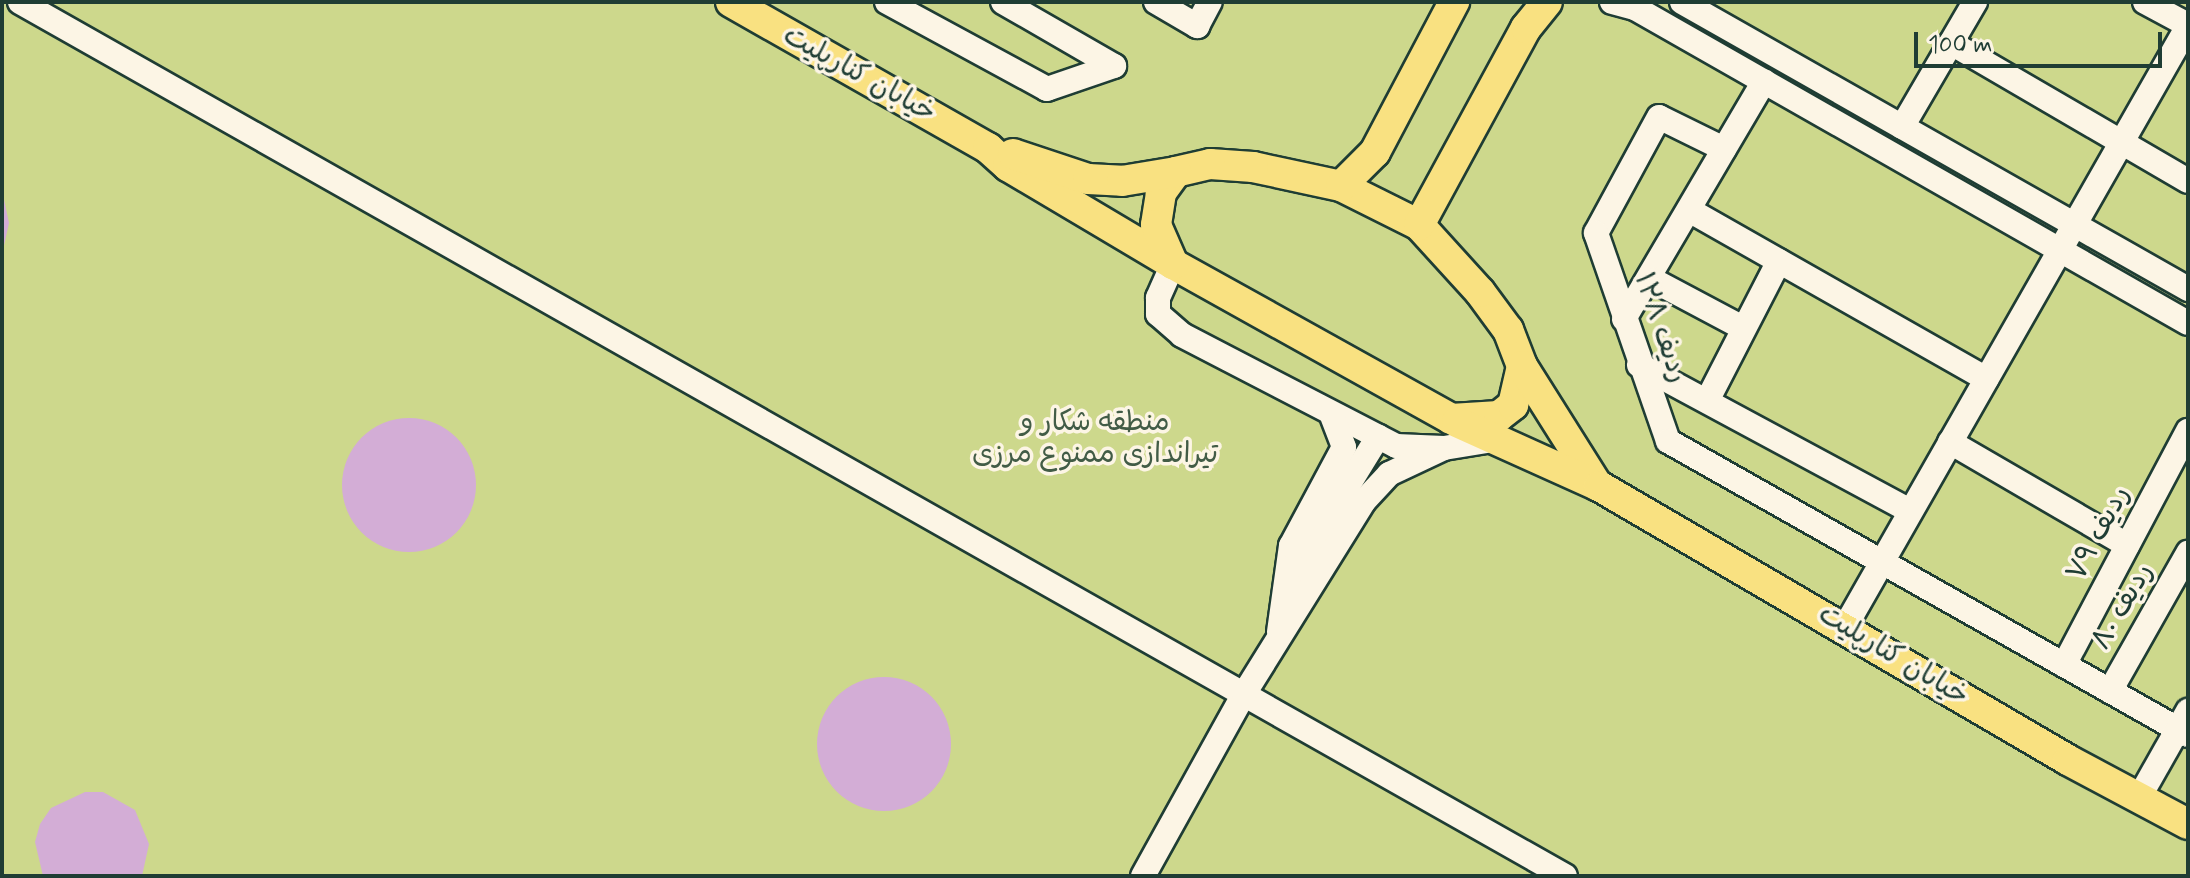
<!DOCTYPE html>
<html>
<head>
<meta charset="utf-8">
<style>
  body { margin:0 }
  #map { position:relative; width:2190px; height:878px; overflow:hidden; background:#fcf5e5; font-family:Mynerve,"Playpen Sans Arabic",sans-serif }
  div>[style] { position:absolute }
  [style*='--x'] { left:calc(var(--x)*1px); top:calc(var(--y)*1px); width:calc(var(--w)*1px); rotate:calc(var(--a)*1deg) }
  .green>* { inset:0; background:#cdd88c; transform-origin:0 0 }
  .building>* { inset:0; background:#d3add6 }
  .round { border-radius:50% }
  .roads { filter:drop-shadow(2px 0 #1f3d34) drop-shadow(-2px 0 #1f3d34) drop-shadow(0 2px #1f3d34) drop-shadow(0 -2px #1f3d34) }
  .minor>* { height:24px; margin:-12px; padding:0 12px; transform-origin:12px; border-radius:12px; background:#fcf5e5 }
  .major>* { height:30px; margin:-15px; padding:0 15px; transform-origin:15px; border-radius:15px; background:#f9e181 }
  span { translate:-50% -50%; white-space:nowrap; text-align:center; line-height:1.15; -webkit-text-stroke:7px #fcf5e5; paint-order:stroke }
  .street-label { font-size:28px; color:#1f3d34 }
  .park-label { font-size:28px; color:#425c46 }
  .frame { position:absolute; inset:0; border:4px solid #1f3d34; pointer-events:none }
  .scale { position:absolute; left:1914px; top:32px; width:248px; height:36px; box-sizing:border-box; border:4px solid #1f3d34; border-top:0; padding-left:10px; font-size:24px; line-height:28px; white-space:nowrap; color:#1f3d34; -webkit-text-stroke:6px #fcf5e5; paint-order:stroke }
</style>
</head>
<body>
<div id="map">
  <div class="green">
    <i style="left:2px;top:2px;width:2186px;height:874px"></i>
  </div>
  <div class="building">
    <i style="clip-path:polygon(2px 190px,9px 223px,3px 250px,2px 250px)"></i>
    <i class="round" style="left:342px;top:418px;width:134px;height:134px"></i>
    <i class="round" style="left:817px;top:677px;width:134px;height:134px"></i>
    <i style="clip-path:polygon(85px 792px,103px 792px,135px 810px,149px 844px,142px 876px,43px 876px,35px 842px,40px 824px,51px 808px)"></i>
  </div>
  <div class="roads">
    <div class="minor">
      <i style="--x:20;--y:2;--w:1775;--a:29.5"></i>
      <i style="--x:887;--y:2;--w:182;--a:28.5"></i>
      <i style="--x:1047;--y:89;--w:71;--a:-18.9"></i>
      <i style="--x:1003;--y:2;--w:128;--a:30"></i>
      <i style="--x:1156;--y:2;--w:48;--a:30.3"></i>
      <i style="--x:1197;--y:26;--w:27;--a:-62"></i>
      <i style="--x:1612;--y:2;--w:24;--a:15"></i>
      <i style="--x:1635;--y:8;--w:636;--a:29.67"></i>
      <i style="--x:1682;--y:2;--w:582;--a:29.56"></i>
      <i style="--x:2145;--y:2;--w:49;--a:28.1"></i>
      <i style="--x:1951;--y:43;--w:274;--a:30.2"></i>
      <i style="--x:1902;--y:127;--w:145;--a:-59.7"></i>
      <i style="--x:1724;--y:149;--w:72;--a:-153.8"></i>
      <i style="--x:1659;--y:117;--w:132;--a:118.5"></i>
      <i style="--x:1596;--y:233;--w:220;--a:70.9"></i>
      <i style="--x:1668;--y:441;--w:597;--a:29.48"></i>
      <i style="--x:1689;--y:210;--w:342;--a:29.6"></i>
      <i style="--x:1173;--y:264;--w:37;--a:114"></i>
      <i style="--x:1158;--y:298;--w:16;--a:90"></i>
      <i style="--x:1158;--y:314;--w:32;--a:41"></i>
      <i style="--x:1182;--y:335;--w:241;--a:27.4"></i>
      <i style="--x:1396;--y:446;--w:48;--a:2.4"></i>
      <i style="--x:1444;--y:448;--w:56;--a:-9.3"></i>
      <i style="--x:1649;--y:278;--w:106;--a:28"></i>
      <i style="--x:1624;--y:319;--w:276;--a:-59.5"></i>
      <i style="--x:1639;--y:365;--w:308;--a:28.3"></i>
      <i style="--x:1708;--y:399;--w:155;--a:-62.8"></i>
      <i style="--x:1950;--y:442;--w:205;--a:30.2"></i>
      <i style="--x:1295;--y:595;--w:48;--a:-73.1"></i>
      <i style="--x:1309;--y:549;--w:132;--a:-58.4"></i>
      <i style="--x:1845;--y:627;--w:692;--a:-60.29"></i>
      <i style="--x:1279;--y:632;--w:87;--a:-82.1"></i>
      <i style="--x:1291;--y:546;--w:112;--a:-61.8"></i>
      <i style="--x:1344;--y:447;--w:36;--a:-111"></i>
      <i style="--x:2064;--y:665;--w:265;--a:-62.1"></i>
      <i style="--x:2110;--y:691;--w:159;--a:-60.5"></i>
      <i style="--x:2140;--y:796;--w:98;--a:-60.5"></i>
      <i style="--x:1143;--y:876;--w:208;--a:-61"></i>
      <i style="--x:1244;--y:694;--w:227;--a:-58.1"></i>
      <i style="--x:1364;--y:501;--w:37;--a:-47"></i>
      <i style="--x:1389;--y:474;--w:61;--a:-25.3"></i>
    </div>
    <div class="major">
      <i style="--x:731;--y:2;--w:296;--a:29.6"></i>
      <i style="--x:988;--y:148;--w:27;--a:42"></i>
      <i style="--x:1008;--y:166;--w:192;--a:30.7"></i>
      <i style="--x:1173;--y:264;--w:318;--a:29.1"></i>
      <i style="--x:1451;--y:419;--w:48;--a:-3.6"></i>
      <i style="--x:1499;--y:416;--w:18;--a:-38"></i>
      <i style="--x:1513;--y:405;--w:40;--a:-77"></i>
      <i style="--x:1522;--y:366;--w:39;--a:-111"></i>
      <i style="--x:1508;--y:330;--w:47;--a:-126.4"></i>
      <i style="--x:1480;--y:292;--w:91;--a:-132.3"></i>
      <i style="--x:1419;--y:225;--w:87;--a:-153.4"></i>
      <i style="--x:1341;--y:186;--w:90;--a:-167.8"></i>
      <i style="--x:1253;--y:167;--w:43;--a:-176"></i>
      <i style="--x:1210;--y:164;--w:35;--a:167"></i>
      <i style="--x:1176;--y:172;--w:26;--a:126"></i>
      <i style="--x:1161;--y:193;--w:32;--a:99"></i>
      <i style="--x:1156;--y:225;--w:43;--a:66.4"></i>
      <i style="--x:1013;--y:154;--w:79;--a:18.4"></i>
      <i style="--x:1088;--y:179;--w:34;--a:3"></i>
      <i style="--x:1122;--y:181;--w:55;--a:-9.5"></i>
      <i style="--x:1341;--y:186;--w:48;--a:-45"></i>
      <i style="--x:1375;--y:152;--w:170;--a:-62.2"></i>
      <i style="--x:1419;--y:225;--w:224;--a:-61.5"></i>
      <i style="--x:1526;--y:28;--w:33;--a:-51"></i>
      <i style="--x:1522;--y:366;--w:141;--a:57.8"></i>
      <i style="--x:1457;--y:422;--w:156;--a:24.3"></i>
      <i style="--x:1599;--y:486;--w:543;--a:30.29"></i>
      <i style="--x:2068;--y:760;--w:136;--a:28.1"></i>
    </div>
  </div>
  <div class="street-label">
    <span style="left:859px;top:75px;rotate:29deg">خیابان کنارپلیت</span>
    <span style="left:1660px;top:328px;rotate:71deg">ردیف ۱۲۸</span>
    <span style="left:2099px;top:534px;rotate:-62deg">ردیف ۷۹</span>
    <span style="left:2123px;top:607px;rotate:-60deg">ردیف ۸۰</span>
    <span style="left:1893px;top:656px;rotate:31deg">خیابان کنارپلیت</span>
  </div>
  <div class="park-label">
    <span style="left:1095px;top:439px">منطقه شکار و<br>تیراندازی ممنوع مرزی</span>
  </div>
  <div class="frame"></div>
  <div class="scale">100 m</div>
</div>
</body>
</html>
